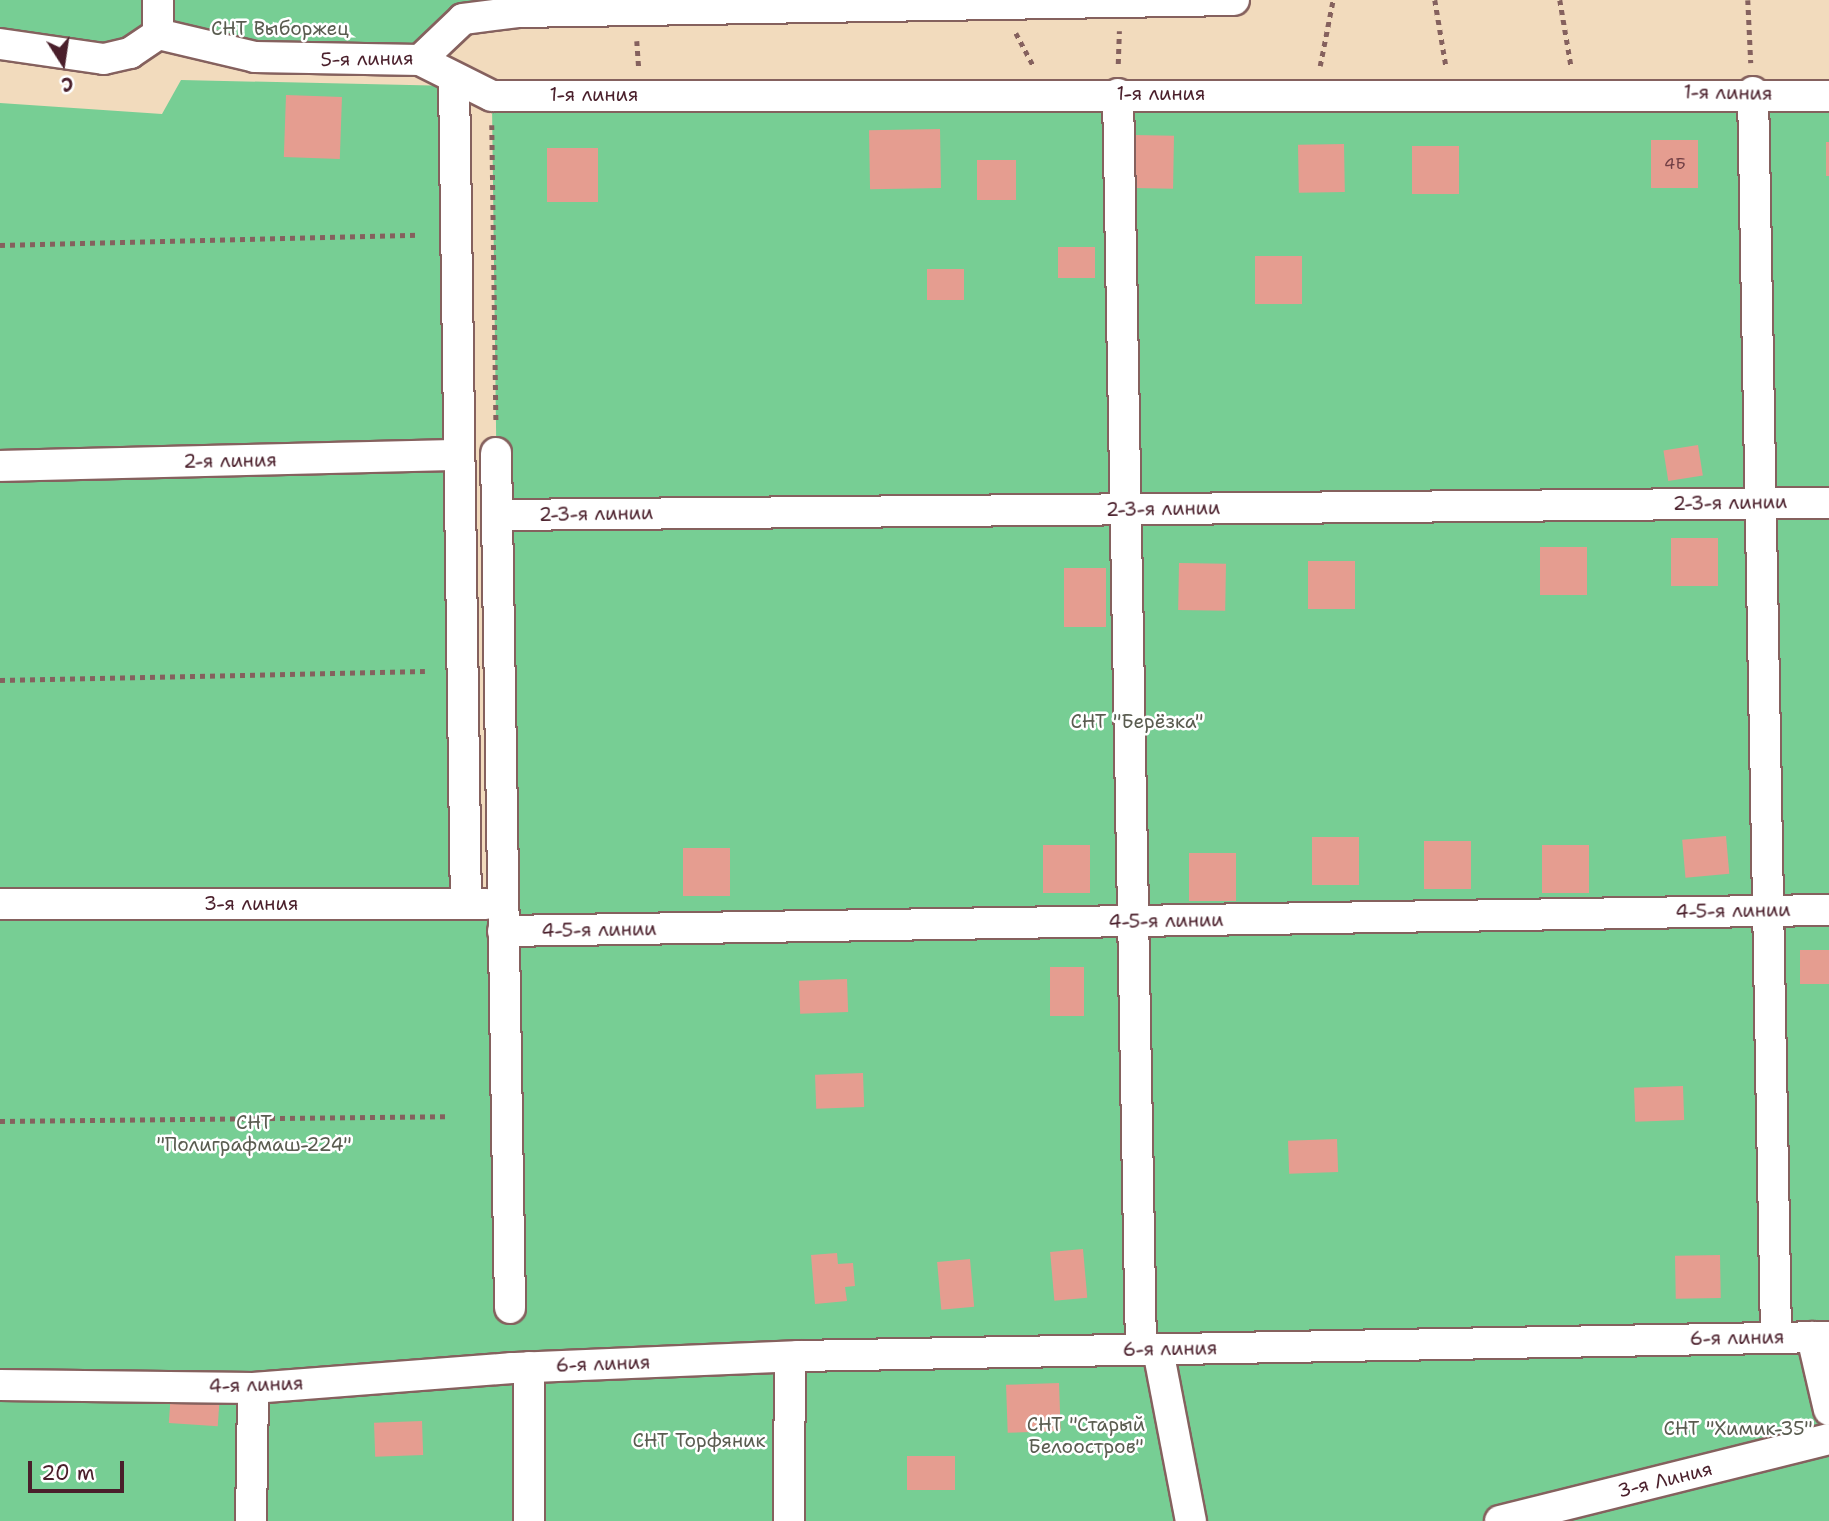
<!DOCTYPE html>
<html>
<head>
<meta charset="utf-8">
<style>
  body { margin:0 }
  #map { position:relative; width:1829px; height:1521px; overflow:hidden; background:#f2dbbd; font-family:"Shantell Sans",sans-serif }
  div>[style] { position:absolute }
  [style*='--x'] { left:calc(var(--x)*1px); top:calc(var(--y)*1px); width:calc(var(--w)*1px); rotate:calc(var(--a)*1deg) }
  .green>* { inset:0; background:#77ce94 }
  .building>* { inset:0; background:#e59d90; transform-origin:0 0 }
  .path>* { height:4.5px; margin-top:-2.25px; transform-origin:0; background:repeating-linear-gradient(90deg,#85615e 0 5px,transparent 0 10px) }
  .roads { filter:drop-shadow(2px 0 #85615e) drop-shadow(-2px 0 #85615e) drop-shadow(0 2px #85615e) drop-shadow(0 -2px #85615e) }
  .street>* { height:30px; margin:-15px; padding:0 15px; transform-origin:15px; border-radius:15px; background:#fff }
  span { translate:-50% -50%; white-space:nowrap; text-align:center; line-height:1.15; -webkit-text-stroke:5px #fff; paint-order:stroke }
  .number-label { font-size:16px; color:#713e44 }
  .number-label span { -webkit-text-stroke-width:0 }
  .park-label { font-size:19px; color:#5a5c50 }
  .street-label { font-size:19px; color:#4a1f2b }
  .north { position:absolute; left:28px; top:28px; width:70px; height:70px; -webkit-text-stroke:5px #fff; paint-order:stroke; rotate:168deg; font-size:19px; font-weight:700; line-height:28px; text-align:center; color:#4a1f2b }
  .north::after { content:''; display:block; margin:auto; width:24px; height:32px; background:#4a1f2b; clip-path:polygon(50% 0,100% 100%,50% 72%,0 100%) }
  .scale { position:absolute; left:28px; top:1461px; width:96px; height:32px; box-sizing:border-box; border:4px solid #4a1f2b; border-top:0; padding-left:9px; font-size:21px; line-height:24px; white-space:nowrap; color:#4a1f2b; -webkit-text-stroke:5px #fff; paint-order:stroke }
</style>
</head>
<body>
<div id="map">
  <div class="green">
    <i style="clip-path:polygon(0 0,1252px 0,595px 10px,464px 19px,411px 61px,179px 37px,117px 56px,0 44px)"></i>
    <i style="clip-path:polygon(181px 80px,454px 86px,462px 904px,502px 908px,492px 105px,1829px 97px,1829px 1521px,0 1521px,0 103px,162px 114px)"></i>
  </div>
  <div class="building">
    <i style="left:286px;top:95px;width:56px;height:62px;rotate:2deg"></i>
    <i style="left:940px;top:129px;width:59px;height:71px;rotate:89deg"></i>
    <i style="left:1134px;top:135px;width:40px;height:53px;rotate:1deg"></i>
    <i style="left:1651px;top:140px;width:47px;height:48px"></i>
    <i style="left:1826px;top:142px;width:3px;height:34px"></i>
    <i style="left:1344px;top:144px;width:48px;height:46px;rotate:89deg"></i>
    <i style="left:1412px;top:146px;width:47px;height:48px"></i>
    <i style="left:547px;top:148px;width:51px;height:54px"></i>
    <i style="left:977px;top:160px;width:39px;height:40px"></i>
    <i style="left:1058px;top:247px;width:37px;height:31px"></i>
    <i style="left:1255px;top:256px;width:47px;height:48px"></i>
    <i style="left:927px;top:269px;width:37px;height:31px"></i>
    <i style="left:1698px;top:445px;width:31px;height:35px;rotate:81deg"></i>
    <i style="left:1671px;top:538px;width:47px;height:48px"></i>
    <i style="left:1540px;top:547px;width:47px;height:48px"></i>
    <i style="left:1308px;top:561px;width:47px;height:48px"></i>
    <i style="left:1179px;top:563px;width:47px;height:47px;rotate:1deg"></i>
    <i style="left:1064px;top:568px;width:42px;height:59px"></i>
    <i style="left:1726px;top:836px;width:38px;height:44px;rotate:85deg"></i>
    <i style="left:1312px;top:837px;width:47px;height:48px"></i>
    <i style="left:1424px;top:841px;width:47px;height:48px"></i>
    <i style="left:1090px;top:845px;width:48px;height:47px;rotate:90deg"></i>
    <i style="left:1589px;top:845px;width:48px;height:47px;rotate:90deg"></i>
    <i style="left:683px;top:848px;width:47px;height:48px"></i>
    <i style="left:1189px;top:853px;width:47px;height:48px"></i>
    <i style="left:1800px;top:950px;width:29px;height:34px"></i>
    <i style="left:1050px;top:967px;width:34px;height:49px"></i>
    <i style="left:847px;top:979px;width:33px;height:48px;rotate:88deg"></i>
    <i style="left:863px;top:1073px;width:34px;height:48px;rotate:88deg"></i>
    <i style="left:1683px;top:1086px;width:34px;height:49px;rotate:88deg"></i>
    <i style="left:1337px;top:1139px;width:33px;height:49px;rotate:88deg"></i>
    <i style="left:1083px;top:1249px;width:49px;height:33px;rotate:85deg"></i>
    <i style="clip-path:polygon(837px 1253px,838px 1264px,853px 1263px,855px 1286px,845px 1287px,847px 1301px,815px 1304px,811px 1255px)"></i>
    <i style="left:1720px;top:1255px;width:43px;height:45px;rotate:89deg"></i>
    <i style="left:970px;top:1259px;width:48px;height:33px;rotate:85deg"></i>
    <i style="left:1059px;top:1383px;width:48px;height:53px;rotate:88deg"></i>
    <i style="left:171px;top:1392px;width:49px;height:31px;rotate:4deg"></i>
    <i style="left:422px;top:1421px;width:34px;height:48px;rotate:88deg"></i>
    <i style="left:907px;top:1456px;width:48px;height:34px"></i>
  </div>
  <div class="path">
    <i style="--x:1435;--y:0;--w:67;--a:80.5"></i>
    <i style="--x:1560;--y:0;--w:66;--a:80.4"></i>
    <i style="--x:1748;--y:0;--w:63;--a:87.3"></i>
    <i style="--x:1016;--y:33;--w:36;--a:62"></i>
    <i style="--x:637;--y:41;--w:26;--a:86"></i>
    <i style="--x:1118;--y:64;--w:33;--a:-88"></i>
    <i style="--x:1320;--y:66;--w:67;--a:-78.9"></i>
    <i style="--x:492;--y:125;--w:299;--a:89.2"></i>
    <i style="--x:0;--y:245;--w:419;--a:-1.4"></i>
    <i style="--x:0;--y:680;--w:425;--a:-1.2"></i>
    <i style="--x:0;--y:1121;--w:447;--a:-0.6"></i>
  </div>
  <div class="roads">
    <div class="street">
      <i style="--x:158;--y:0;--w:34;--a:90"></i>
      <i style="--x:0;--y:44;--w:105;--a:8.2"></i>
      <i style="--x:104;--y:59;--w:27;--a:-13"></i>
      <i style="--x:130;--y:53;--w:34;--a:-34"></i>
      <i style="--x:158;--y:34;--w:100;--a:13.3"></i>
      <i style="--x:255;--y:57;--w:165;--a:1"></i>
      <i style="--x:420;--y:60;--w:59;--a:-43.6"></i>
      <i style="--x:463;--y:19;--w:55;--a:-7.3"></i>
      <i style="--x:518;--y:12;--w:716;--a:-0.96"></i>
      <i style="--x:420;--y:60;--w:80;--a:26.6"></i>
      <i style="--x:492;--y:96;--w:1337;--a:0"></i>
      <i style="--x:454;--y:80;--w:824;--a:89.17"></i>
      <i style="--x:1753;--y:92;--w:1246;--a:88.94"></i>
      <i style="--x:1118;--y:94;--w:1256;--a:88.95"></i>
      <i style="--x:496;--y:453;--w:855;--a:89.06"></i>
      <i style="--x:0;--y:466;--w:459;--a:-1.4"></i>
      <i style="--x:497;--y:515;--w:1332;--a:-0.52"></i>
      <i style="--x:0;--y:904;--w:486;--a:0"></i>
      <i style="--x:503;--y:931;--w:1326;--a:-0.91"></i>
      <i style="--x:1812;--y:1337;--w:75;--a:76.9"></i>
      <i style="--x:1158;--y:1350;--w:174;--a:79.1"></i>
      <i style="--x:0;--y:1385;--w:253;--a:0.7"></i>
      <i style="--x:253;--y:1388;--w:260;--a:-4.4"></i>
      <i style="--x:512;--y:1368;--w:286;--a:-2.4"></i>
      <i style="--x:798;--y:1356;--w:1031;--a:-1.06"></i>
      <i style="--x:251;--y:1521;--w:133;--a:-89.1"></i>
      <i style="--x:529;--y:1521;--w:154;--a:-90"></i>
      <i style="--x:789;--y:1521;--w:164;--a:-89.7"></i>
      <i style="--x:1500;--y:1521;--w:339;--a:-14"></i>
    </div>
  </div>
  <div class="number-label">
    <span style="left:1675px;top:164px">4Б</span>
  </div>
  <div class="park-label">
    <span style="left:280px;top:29px">СНТ Выборжец</span>
    <span style="left:1137px;top:722px">СНТ "Берёзка"</span>
    <span style="left:254px;top:1134px">СНТ<br>"Полиграфмаш-224"</span>
    <span style="left:1086px;top:1436px">СНТ "Старый<br>Белоостров"</span>
    <span style="left:1738px;top:1429px">СНТ "Химик-35"</span>
    <span style="left:699px;top:1441px">СНТ Торфяник</span>
  </div>
  <div class="street-label">
    <span style="left:367px;top:59px;rotate:-1deg">5-я линия</span>
    <span style="left:1728px;top:93px;rotate:1deg">1-я линия</span>
    <span style="left:1161px;top:94px">1-я линия</span>
    <span style="left:594px;top:95px">1-я линия</span>
    <span style="left:230px;top:461px;rotate:-1deg">2-я линия</span>
    <span style="left:1730px;top:503px;rotate:-1deg">2-3-я линии</span>
    <span style="left:1163px;top:509px;rotate:-1deg">2-3-я линии</span>
    <span style="left:596px;top:514px;rotate:-1deg">2-3-я линии</span>
    <span style="left:251px;top:904px">3-я линия</span>
    <span style="left:1733px;top:911px;rotate:-1deg">4-5-я линии</span>
    <span style="left:1166px;top:921px;rotate:-1deg">4-5-я линии</span>
    <span style="left:599px;top:930px;rotate:-1deg">4-5-я линии</span>
    <span style="left:1737px;top:1338px;rotate:-1deg">6-я линия</span>
    <span style="left:1170px;top:1349px;rotate:-1deg">6-я линия</span>
    <span style="left:603px;top:1364px;rotate:-2deg">6-я линия</span>
    <span style="left:256px;top:1385px;rotate:-2deg">4-я линия</span>
    <span style="left:1665px;top:1480px;rotate:-14deg">3-я Линия</span>
  </div>
  <div class="north">С</div>
  <div class="scale">20 m</div>
</div>
</body>
</html>
